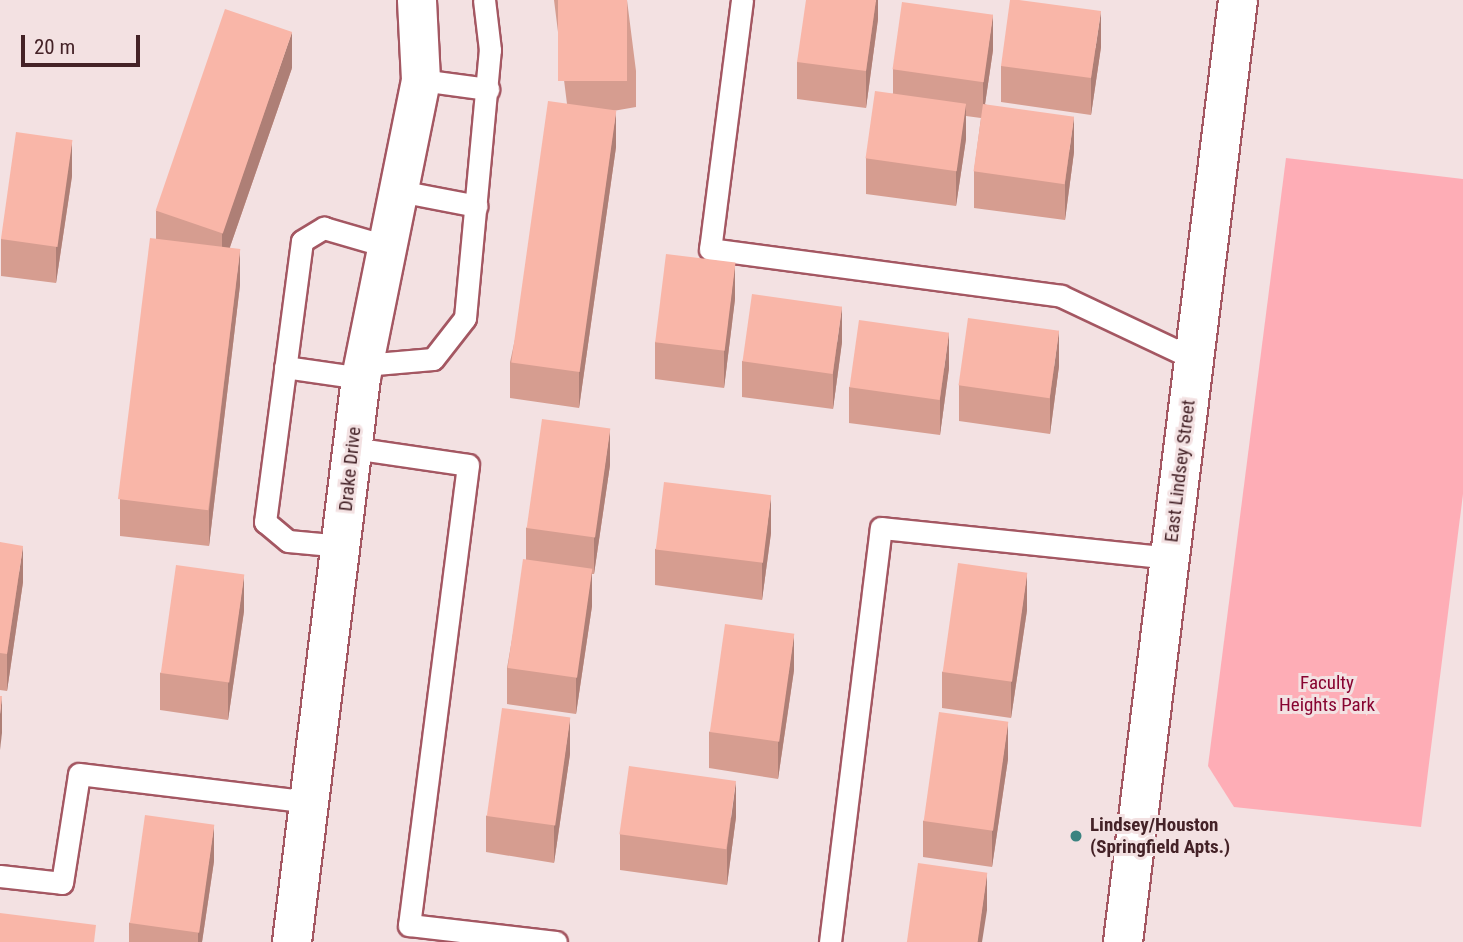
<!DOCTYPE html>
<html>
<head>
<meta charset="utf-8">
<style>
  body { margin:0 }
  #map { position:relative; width:1463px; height:942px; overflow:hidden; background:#f3e1e2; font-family:"Roboto Condensed",sans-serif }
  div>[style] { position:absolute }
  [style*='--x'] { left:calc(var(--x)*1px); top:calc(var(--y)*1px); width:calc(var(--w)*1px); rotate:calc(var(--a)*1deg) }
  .green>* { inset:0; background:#feadb6 }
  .roads { filter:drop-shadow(2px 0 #a45762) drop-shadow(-2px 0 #a45762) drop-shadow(0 2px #a45762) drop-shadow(0 -2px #a45762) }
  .lane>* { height:21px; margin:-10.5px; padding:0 10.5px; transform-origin:10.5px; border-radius:10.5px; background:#fff }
  .street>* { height:38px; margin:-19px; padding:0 19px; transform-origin:19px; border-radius:19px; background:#fff }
  .secondary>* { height:38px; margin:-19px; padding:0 19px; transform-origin:19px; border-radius:19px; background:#fff }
  .wall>* { inset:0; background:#d69d90 }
  .shaded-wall>* { inset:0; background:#ae7f76 }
  .building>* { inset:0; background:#f9b6a8; transform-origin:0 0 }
  .dots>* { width:19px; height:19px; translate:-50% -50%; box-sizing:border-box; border:4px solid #f3e1e2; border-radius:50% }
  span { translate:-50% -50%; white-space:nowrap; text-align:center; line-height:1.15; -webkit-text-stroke:6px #f3e1e2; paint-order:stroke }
  .street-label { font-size:19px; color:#442227 }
  .park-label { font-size:19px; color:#880431 }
  .poi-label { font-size:19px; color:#442227; font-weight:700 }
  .left { translate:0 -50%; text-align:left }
  .scale { position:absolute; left:21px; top:35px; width:119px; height:32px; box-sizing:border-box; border:4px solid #442227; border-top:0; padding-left:9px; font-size:21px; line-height:24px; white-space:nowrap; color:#442227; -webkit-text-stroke:5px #f3e1e2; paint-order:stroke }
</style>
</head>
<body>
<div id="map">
  <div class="green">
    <i style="clip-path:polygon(1286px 158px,1463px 179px,1463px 494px,1421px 827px,1234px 807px,1208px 766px)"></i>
  </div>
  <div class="roads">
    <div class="lane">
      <i style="--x:742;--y:0;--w:251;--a:97.3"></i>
      <i style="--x:710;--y:249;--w:354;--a:7.6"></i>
      <i style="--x:1061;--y:296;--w:147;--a:25.3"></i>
      <i style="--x:421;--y:80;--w:68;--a:7.7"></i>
      <i style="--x:399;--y:191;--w:79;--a:10.9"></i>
      <i style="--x:364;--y:365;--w:69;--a:-5"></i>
      <i style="--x:433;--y:359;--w:52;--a:-52"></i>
      <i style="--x:465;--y:318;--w:269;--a:-84.7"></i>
      <i style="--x:490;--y:50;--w:50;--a:-96.8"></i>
      <i style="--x:285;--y:367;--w:77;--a:8.2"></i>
      <i style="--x:352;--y:448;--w:117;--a:8.3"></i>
      <i style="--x:468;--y:465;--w:464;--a:97.3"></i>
      <i style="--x:409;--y:925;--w:148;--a:6.6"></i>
      <i style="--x:342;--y:546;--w:54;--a:-174.7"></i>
      <i style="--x:288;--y:541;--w:30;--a:-140"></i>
      <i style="--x:265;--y:522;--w:283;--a:-82.5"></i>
      <i style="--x:302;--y:241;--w:26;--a:-31"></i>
      <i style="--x:324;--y:228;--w:65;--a:16.2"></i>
      <i style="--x:0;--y:876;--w:62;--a:6.4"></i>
      <i style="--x:62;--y:883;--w:110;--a:-81.1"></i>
      <i style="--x:79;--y:774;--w:233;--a:6.9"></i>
      <i style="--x:830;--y:942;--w:417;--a:-83"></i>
      <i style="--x:881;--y:528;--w:291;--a:5.9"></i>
    </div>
    <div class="street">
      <i style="--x:292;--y:942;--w:568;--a:-83.03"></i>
      <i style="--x:361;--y:378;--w:304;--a:-78.6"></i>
      <i style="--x:421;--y:80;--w:80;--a:-92.9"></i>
    </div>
    <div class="secondary">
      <i style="--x:1123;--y:942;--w:949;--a:-83.04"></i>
    </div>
  </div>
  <div class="wall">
    <i style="clip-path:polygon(554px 0,627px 0,636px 71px,636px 107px,613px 111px,616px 147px,579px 408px,510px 398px,510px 362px,567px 104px)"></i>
    <i style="clip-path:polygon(878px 0,878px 19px,866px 108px,797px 99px,797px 62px)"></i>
    <i style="clip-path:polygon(1101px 47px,1091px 115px,1001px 102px,1001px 66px)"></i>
    <i style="clip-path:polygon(993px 50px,985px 104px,1074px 152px,1065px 220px,974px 208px,974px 171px,981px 118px,966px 116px,966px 139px,956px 206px,866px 194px,866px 158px,893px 93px,893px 69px)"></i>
    <i style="clip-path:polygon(292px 68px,230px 247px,240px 285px,209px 546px,120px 536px,120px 499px,156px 239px,156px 211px)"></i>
    <i style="clip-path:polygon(72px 176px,56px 283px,1px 276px,1px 239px)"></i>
    <i style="clip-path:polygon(735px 299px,724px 388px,655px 379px,655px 342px)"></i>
    <i style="clip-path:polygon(842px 342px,833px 409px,742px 397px,742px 361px)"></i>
    <i style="clip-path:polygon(1059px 366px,1050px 434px,959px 421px,959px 385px)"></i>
    <i style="clip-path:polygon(949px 368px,940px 435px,849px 423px,849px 387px)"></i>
    <i style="clip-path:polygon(610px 465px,594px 574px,592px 574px,592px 606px,576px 714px,507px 704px,507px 668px,526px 560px,526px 528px)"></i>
    <i style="clip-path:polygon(771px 533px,762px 600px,655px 585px,655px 549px)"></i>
    <i style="clip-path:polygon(0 542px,23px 582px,7px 691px,0 690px)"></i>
    <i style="clip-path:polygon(1027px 610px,1011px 718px,942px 708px,942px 672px)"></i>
    <i style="clip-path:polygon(244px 611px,228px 720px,160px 710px,160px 673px)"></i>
    <i style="clip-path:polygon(794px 670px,778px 779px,709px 768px,709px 732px)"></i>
    <i style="clip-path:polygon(570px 754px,554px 863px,486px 852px,486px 816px)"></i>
    <i style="clip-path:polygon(1008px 759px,992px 867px,923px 857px,923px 821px)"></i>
    <i style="clip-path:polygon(736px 817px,727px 885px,620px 870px,620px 834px)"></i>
    <i style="clip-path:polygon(214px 861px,202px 942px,129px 942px,129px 923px)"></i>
  </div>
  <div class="shaded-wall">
    <i style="clip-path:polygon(876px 0,878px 0,878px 19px,866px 108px,866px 71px)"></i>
    <i style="clip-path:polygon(1101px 11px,1101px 47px,1091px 115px,1091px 78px)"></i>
    <i style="clip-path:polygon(993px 14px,993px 50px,983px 118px,983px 82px)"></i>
    <i style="clip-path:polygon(292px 32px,292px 68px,222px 270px,222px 234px)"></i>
    <i style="clip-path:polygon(966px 103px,966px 139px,956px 206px,956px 170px)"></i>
    <i style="clip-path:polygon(616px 111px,616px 147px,579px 408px,579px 371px)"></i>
    <i style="clip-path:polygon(1074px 116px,1074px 152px,1065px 220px,1065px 183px)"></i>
    <i style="clip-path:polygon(72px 140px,72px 176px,56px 283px,56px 247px)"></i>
    <i style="clip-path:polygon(240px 249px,240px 285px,209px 546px,209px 510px)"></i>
    <i style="clip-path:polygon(735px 263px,735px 299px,724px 388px,724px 351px)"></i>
    <i style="clip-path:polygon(842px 306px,842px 342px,833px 409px,833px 373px)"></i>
    <i style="clip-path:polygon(1059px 330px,1059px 366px,1050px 434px,1050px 397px)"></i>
    <i style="clip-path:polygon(949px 332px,949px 368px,940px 435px,940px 399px)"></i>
    <i style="clip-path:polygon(610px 429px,610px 465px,594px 574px,594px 538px)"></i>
    <i style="clip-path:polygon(771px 496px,771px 533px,762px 600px,762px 564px)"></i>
    <i style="clip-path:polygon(23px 546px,23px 582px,7px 691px,7px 654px)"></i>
    <i style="clip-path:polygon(592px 569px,592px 606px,576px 714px,576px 678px)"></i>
    <i style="clip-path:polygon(1027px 573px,1027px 610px,1011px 718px,1011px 682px)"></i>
    <i style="clip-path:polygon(244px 575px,244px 611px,228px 720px,228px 684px)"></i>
    <i style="clip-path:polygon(794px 634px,794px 670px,778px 779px,778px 742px)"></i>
    <i style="clip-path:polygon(2px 696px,2px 733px,0 750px,0 714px)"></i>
    <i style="clip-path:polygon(570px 718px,570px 754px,554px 863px,554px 827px)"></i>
    <i style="clip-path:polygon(1008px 722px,1008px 759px,992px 867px,992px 831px)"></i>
    <i style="clip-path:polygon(736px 781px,736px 817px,727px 885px,727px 848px)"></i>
    <i style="clip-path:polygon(214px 825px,214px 861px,202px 942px,198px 942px,198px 934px)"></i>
    <i style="clip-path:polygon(987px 873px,987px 910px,982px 942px,977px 942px)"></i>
  </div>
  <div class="building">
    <i style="left:558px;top:0;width:69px;height:81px"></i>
    <i style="clip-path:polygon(806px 0,876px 0,866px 71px,797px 62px)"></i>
    <i style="clip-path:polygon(1010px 0,1019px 0,1101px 11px,1091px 78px,1001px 66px)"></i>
    <i style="left:902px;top:2px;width:92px;height:68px;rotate:8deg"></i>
    <i style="left:225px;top:9px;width:71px;height:213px;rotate:19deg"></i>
    <i style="left:875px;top:91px;width:92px;height:68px;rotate:8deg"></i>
    <i style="left:548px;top:101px;width:69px;height:264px;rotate:8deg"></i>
    <i style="left:983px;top:104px;width:92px;height:68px;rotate:8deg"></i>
    <i style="left:16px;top:132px;width:57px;height:108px;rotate:8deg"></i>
    <i style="left:150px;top:238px;width:91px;height:263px;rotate:7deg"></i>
    <i style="left:666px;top:254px;width:70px;height:89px;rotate:7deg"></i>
    <i style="left:752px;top:294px;width:91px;height:68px;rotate:8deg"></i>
    <i style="left:968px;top:318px;width:92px;height:68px;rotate:8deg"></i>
    <i style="left:859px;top:320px;width:91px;height:68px;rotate:8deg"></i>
    <i style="left:542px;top:419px;width:69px;height:110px;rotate:8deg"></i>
    <i style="left:664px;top:482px;width:108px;height:68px;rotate:7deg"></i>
    <i style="clip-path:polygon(0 542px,23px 546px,7px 654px,0 653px)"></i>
    <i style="left:523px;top:559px;width:70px;height:110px;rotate:8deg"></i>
    <i style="left:958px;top:563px;width:70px;height:110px;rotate:8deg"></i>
    <i style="left:176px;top:565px;width:69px;height:109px;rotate:8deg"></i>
    <i style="left:725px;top:624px;width:70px;height:109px;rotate:8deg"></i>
    <i style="clip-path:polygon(0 696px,2px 696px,0 714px)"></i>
    <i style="left:502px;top:708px;width:69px;height:109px;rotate:8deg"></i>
    <i style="left:939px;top:712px;width:70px;height:110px;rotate:8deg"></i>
    <i style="left:629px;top:766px;width:108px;height:69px;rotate:8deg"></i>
    <i style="left:145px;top:815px;width:70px;height:109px;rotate:8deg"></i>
    <i style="left:918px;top:863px;width:70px;height:80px;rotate:8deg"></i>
    <i style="clip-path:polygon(0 913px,96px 925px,94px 942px,0 942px)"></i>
  </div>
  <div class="dots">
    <i style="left:1076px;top:836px;background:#3b8380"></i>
  </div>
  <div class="street-label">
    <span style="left:350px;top:469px;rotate:-84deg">Drake Drive</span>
    <span style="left:1180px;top:471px;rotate:-83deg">East Lindsey Street</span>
  </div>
  <div class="park-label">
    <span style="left:1327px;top:694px">Faculty<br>Heights Park</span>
  </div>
  <div class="poi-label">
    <span class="left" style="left:1090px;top:836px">Lindsey/Houston<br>(Springfield Apts.)</span>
  </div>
  <div class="scale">20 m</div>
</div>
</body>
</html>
